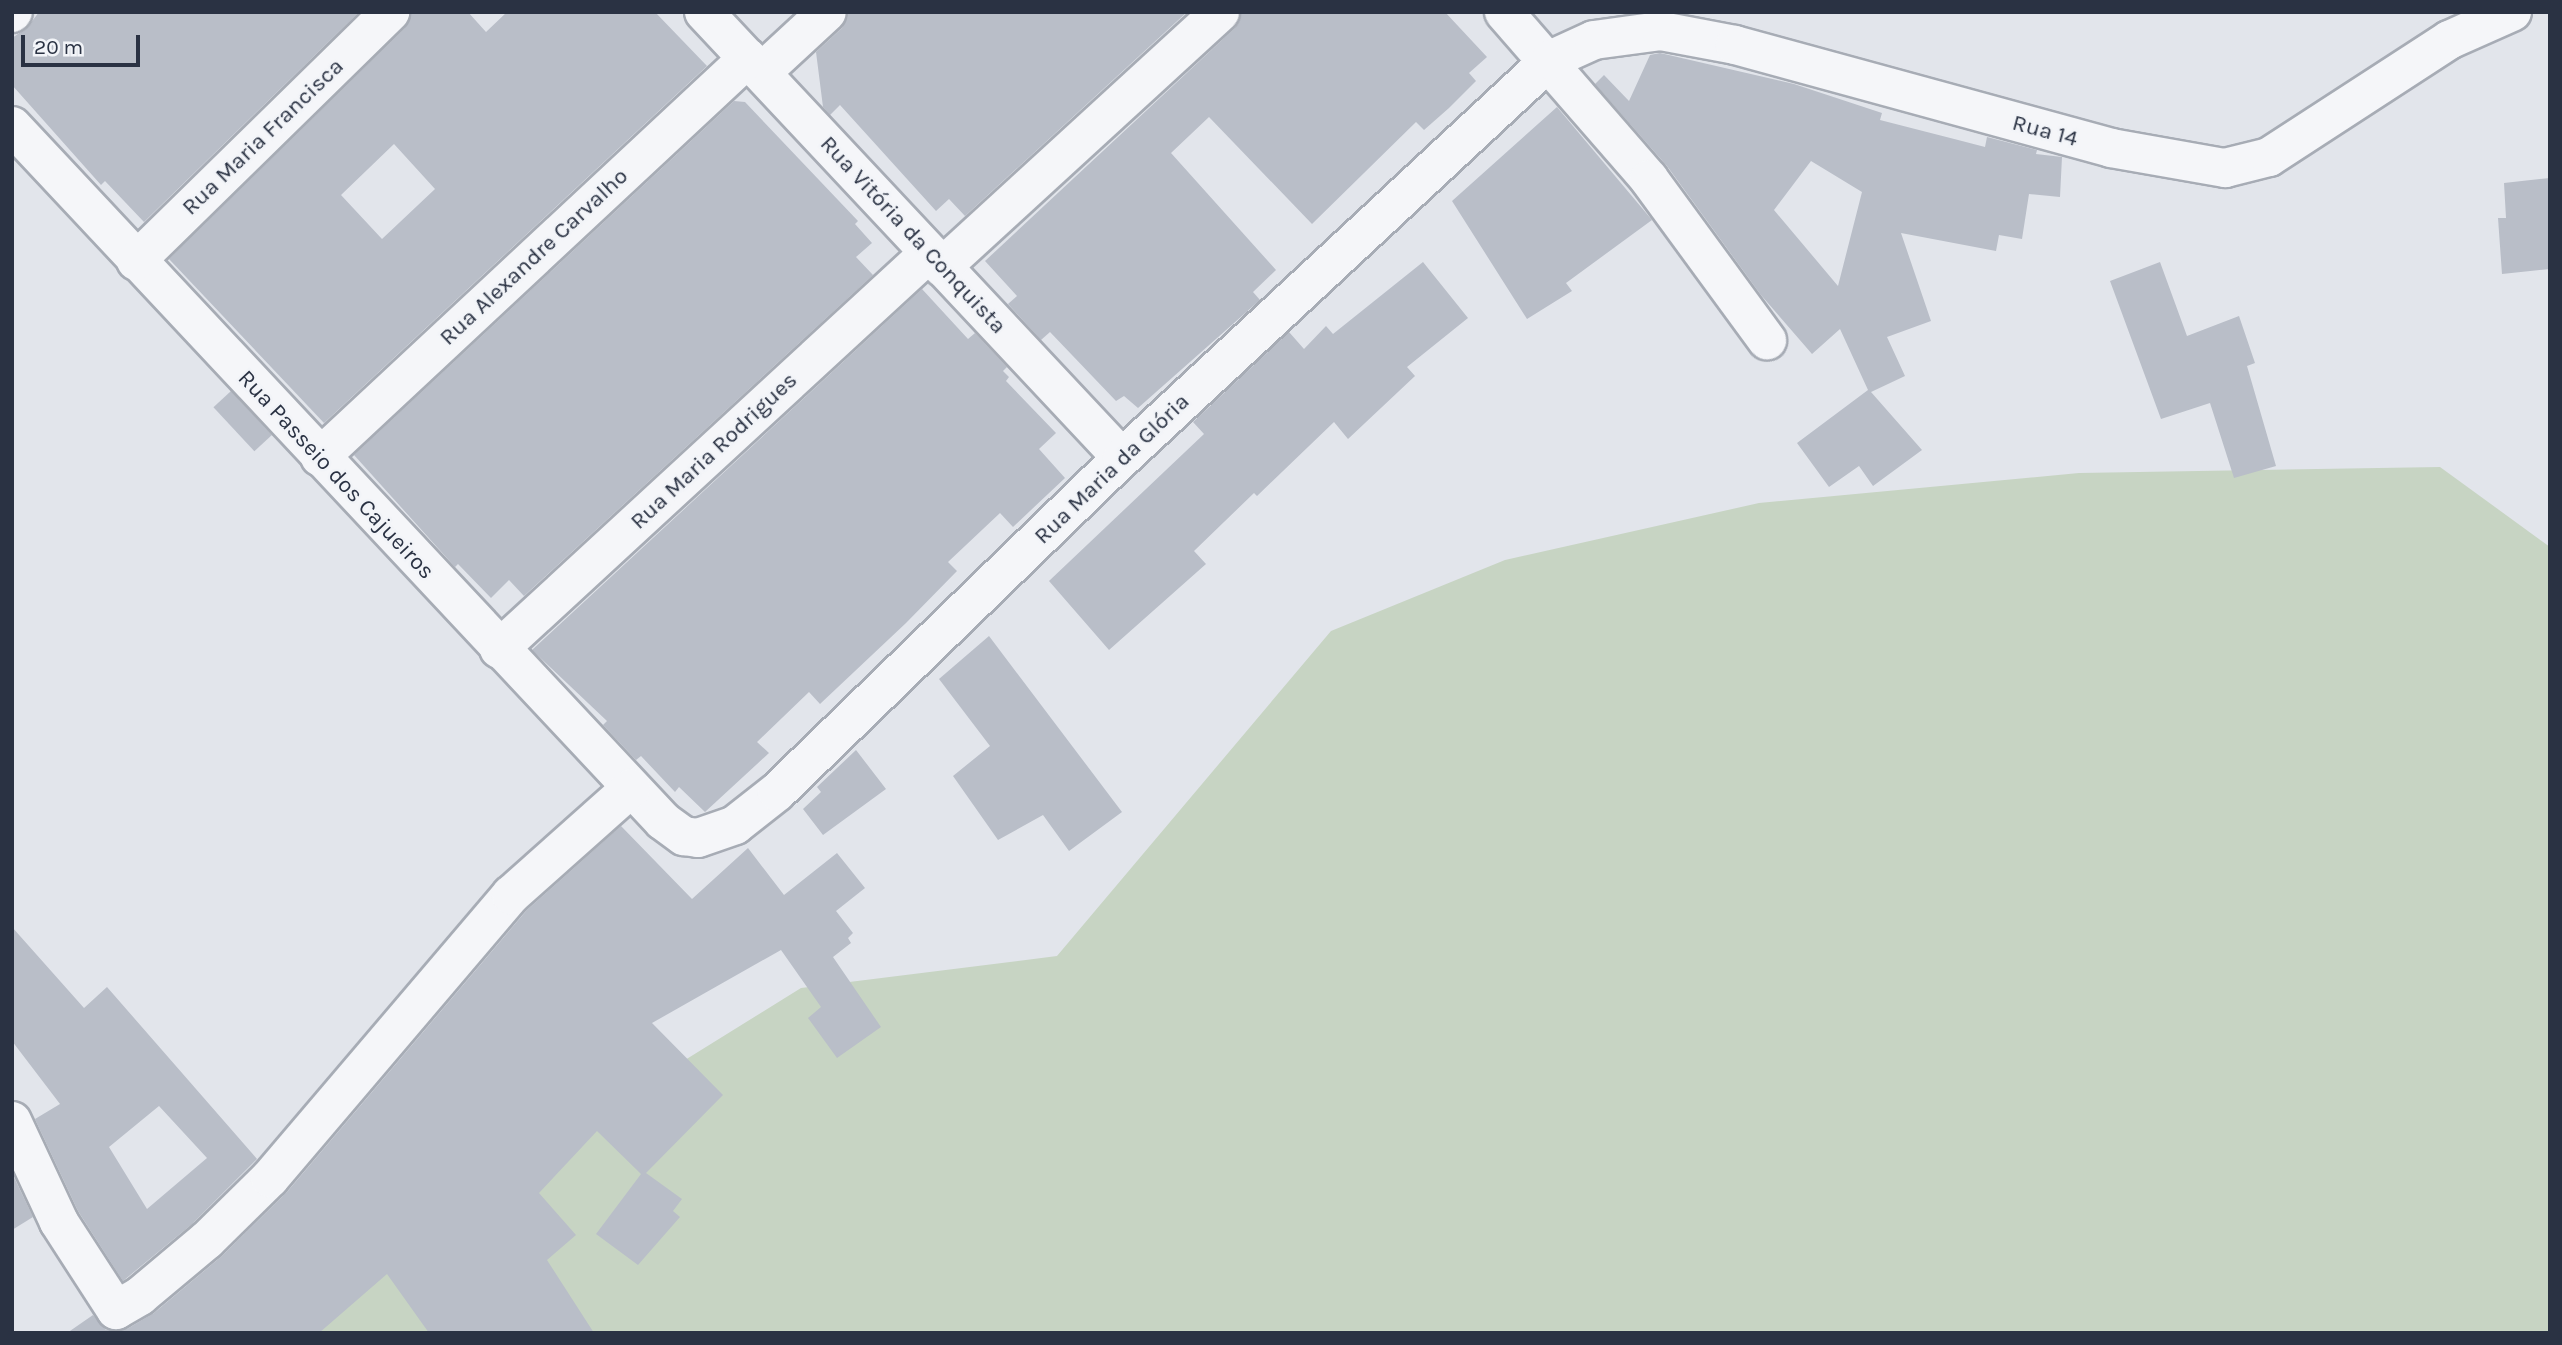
<!DOCTYPE html>
<html>
<head>
<meta charset="utf-8">
<style>
  body { margin:0 }
  #map { position:relative; width:2562px; height:1345px; overflow:hidden; background:#e2e5eb; font-family:Karla,sans-serif }
  div>[style] { position:absolute }
  [style*='--x'] { left:calc(var(--x)*1px); top:calc(var(--y)*1px); width:calc(var(--w)*1px); rotate:calc(var(--a)*1deg) }
  .green>* { inset:0; background:#c7d4c3 }
  .building>* { inset:0; background:#b9bec8; transform-origin:0 0 }
  .roads { filter:drop-shadow(2px 0 #a7acb5) drop-shadow(-2px 0 #a7acb5) drop-shadow(0 2px #a7acb5) drop-shadow(0 -2px #a7acb5) }
  .street>* { height:38px; margin:-19px; padding:0 19px; transform-origin:19px; border-radius:19px; background:#f5f6f9 }
  span { translate:-50% -50%; white-space:nowrap; text-align:center; line-height:1.15; -webkit-text-stroke:5px #f2f4f8; paint-order:stroke }
  .street-label { font-size:23px; color:#2a3243 }
  .frame { position:absolute; inset:0; border:14px solid #2a3243; pointer-events:none }
  .scale { position:absolute; left:21px; top:35px; width:119px; height:32px; box-sizing:border-box; border:4px solid #2a3243; border-top:0; padding-left:9px; font-size:21px; line-height:24px; white-space:nowrap; color:#2a3243; -webkit-text-stroke:5px #f2f4f8; paint-order:stroke }
</style>
</head>
<body>
<div id="map">
  <div class="green">
    <i style="clip-path:polygon(2440px 467px,2550px 547px,2550px 1333px,274px 1333px,511px 1168px,801px 988px,1057px 956px,1331px 631px,1505px 560px,1759px 503px,2079px 473px)"></i>
  </div>
  <div class="building">
    <i style="clip-path:polygon(39px 12px,359px 12px,144px 222px,105px 181px,101px 185px,12px 85px,12px 38px,27px 28px)"></i>
    <i style="clip-path:polygon(evenodd,411px 12px,468px 12px,486px 32px,507px 12px,655px 12px,707px 66px,324px 423px,169px 259px,405px 28px,411px 12px,394px 144px,435px 189px,382px 239px,341px 195px,394px 144px)"></i>
    <i style="clip-path:polygon(848px 12px,1187px 12px,965px 216px,949px 199px,936px 211px,840px 105px,830px 115px,823px 107px,816px 52px,842px 28px)"></i>
    <i style="clip-path:polygon(1241px 12px,1445px 12px,1487px 57px,1469px 73px,1476px 81px,1449px 108px,1424px 130px,1416px 122px,1312px 224px,1209px 117px,1171px 153px,1276px 270px,1253px 292px,1260px 300px,1138px 408px,1124px 396px,1116px 401px,1050px 332px,1041px 340px,1008px 304px,1017px 296px,985px 261px,1235px 28px)"></i>
    <i style="clip-path:polygon(evenodd,1660px 53px,1794px 84px,1882px 113px,1880px 120px,1962px 141px,1985px 147px,1987px 137px,2037px 150px,2036px 154px,2062px 157px,2060px 197px,2029px 194px,2022px 239px,1999px 235px,1996px 251px,1901px 233px,1931px 321px,1887px 337px,1905px 376px,1871px 392px,1922px 450px,1873px 486px,1859px 466px,1829px 487px,1797px 443px,1868px 390px,1840px 329px,1812px 354px,1761px 295px,1667px 166px,1595px 84px,1604px 75px,1629px 101px,1650px 55px,1660px 53px,1811px 161px,1862px 192px,1838px 286px,1774px 210px,1811px 161px)"></i>
    <i style="clip-path:polygon(734px 101px,745px 102px,858px 221px,855px 224px,872px 243px,856px 257px,873px 275px,524px 596px,509px 580px,491px 598px,458px 564px,455px 567px,354px 455px)"></i>
    <i style="clip-path:polygon(1557px 107px,1652px 220px,1566px 283px,1572px 291px,1527px 319px,1452px 201px)"></i>
    <i style="clip-path:polygon(2550px 178px,2550px 269px,2502px 274px,2498px 218px,2506px 218px,2504px 183px)"></i>
    <i style="clip-path:polygon(1423px 262px,1468px 318px,1407px 367px,1415px 376px,1348px 439px,1334px 422px,1257px 496px,1254px 493px,1194px 551px,1206px 564px,1109px 650px,1049px 581px,1204px 434px,1193px 422px,1289px 332px,1304px 349px,1326px 326px,1333px 334px)"></i>
    <i style="clip-path:polygon(2160px 262px,2187px 336px,2239px 316px,2255px 363px,2247px 366px,2276px 466px,2234px 478px,2210px 403px,2161px 419px,2110px 281px)"></i>
    <i style="clip-path:polygon(922px 289px,968px 339px,975px 333px,1007px 367px,1003px 371px,1009px 377px,1006px 381px,1056px 433px,1039px 449px,1065px 478px,1013px 527px,1000px 513px,948px 562px,957px 571px,906px 623px,820px 704px,809px 692px,757px 742px,769px 753px,705px 812px,679px 787px,675px 792px,641px 756px,636px 760px,603px 725px,607px 721px,532px 650px)"></i>
    <i style="left:231px;top:391px;width:60px;height:24px;rotate:47deg"></i>
    <i style="clip-path:polygon(989px 636px,1122px 812px,1069px 851px,1043px 815px,998px 840px,953px 776px,990px 746px,939px 679px)"></i>
    <i style="clip-path:polygon(856px 750px,886px 789px,823px 835px,803px 809px,821px 792px,817px 787px)"></i>
    <i style="clip-path:polygon(621px 826px,692px 899px,748px 848px,784px 895px,837px 853px,865px 888px,836px 911px,853px 933px,848px 938px,851px 943px,833px 957px,881px 1027px,837px 1058px,808px 1018px,821px 1007px,781px 950px,652px 1023px,723px 1095px,646px 1173px,682px 1199px,673px 1211px,680px 1217px,638px 1265px,596px 1234px,641px 1174px,597px 1131px,539px 1193px,576px 1235px,547px 1260px,594px 1333px,429px 1333px,387px 1274px,319px 1333px,67px 1333px,93px 1315px,106px 1330px,127px 1329px,154px 1313px,222px 1256px,287px 1192px,527px 910px)"></i>
    <i style="clip-path:polygon(evenodd,12px 927px,84px 1008px,107px 987px,257px 1159px,192px 1224px,123px 1281px,78px 1211px,35px 1119px,60px 1104px,12px 1041px,12px 927px,159px 1106px,207px 1158px,147px 1209px,109px 1147px,159px 1106px)"></i>
    <i style="clip-path:polygon(12px 1173px,33px 1217px,12px 1230px)"></i>
  </div>
  <div class="roads">
    <div class="street">
      <i style="--x:704;--y:12;--w:611;--a:46.86"></i>
      <i style="--x:1504;--y:12;--w:221;--a:49"></i>
      <i style="--x:1649;--y:179;--w:200;--a:53.8"></i>
      <i style="--x:12;--y:13;--w:1;--a:-45"></i>
      <i style="--x:762;--y:72;--w:88;--a:-42.7"></i>
      <i style="--x:12;--y:126;--w:952;--a:46.87"></i>
      <i style="--x:663;--y:821;--w:26;--a:36"></i>
      <i style="--x:684;--y:836;--w:14;--a:8"></i>
      <i style="--x:698;--y:838;--w:39;--a:-19"></i>
      <i style="--x:735;--y:825;--w:53;--a:-38.2"></i>
      <i style="--x:777;--y:792;--w:480;--a:-44.1"></i>
      <i style="--x:1122;--y:458;--w:584;--a:-42.92"></i>
      <i style="--x:1550;--y:60;--w:48;--a:-24.4"></i>
      <i style="--x:1594;--y:40;--w:68;--a:-7.7"></i>
      <i style="--x:1661;--y:31;--w:75;--a:10.7"></i>
      <i style="--x:1735;--y:45;--w:390;--a:15.3"></i>
      <i style="--x:2111;--y:148;--w:116;--a:10"></i>
      <i style="--x:2225;--y:168;--w:45;--a:-14"></i>
      <i style="--x:2269;--y:157;--w:215;--a:-33"></i>
      <i style="--x:2449;--y:40;--w:69;--a:-24"></i>
      <i style="--x:136;--y:261;--w:356;--a:-44.4"></i>
      <i style="--x:942;--y:267;--w:377;--a:-42.5"></i>
      <i style="--x:320;--y:457;--w:585;--a:-42.99"></i>
      <i style="--x:499;--y:649;--w:585;--a:-42.64"></i>
      <i style="--x:12;--y:1121;--w:111;--a:65"></i>
      <i style="--x:59;--y:1222;--w:105;--a:57.1"></i>
      <i style="--x:116;--y:1310;--w:28;--a:-30"></i>
      <i style="--x:140;--y:1296;--w:87;--a:-39.9"></i>
      <i style="--x:207;--y:1240;--w:88;--a:-44.5"></i>
      <i style="--x:270;--y:1178;--w:372;--a:-49.6"></i>
      <i style="--x:511;--y:895;--w:161;--a:-41.7"></i>
    </div>
  </div>
  <div class="street-label">
    <span style="left:2045px;top:131px;rotate:15deg">Rua 14</span>
    <span style="left:263px;top:137px;rotate:-44deg">Rua Maria Francisca</span>
    <span style="left:913px;top:235px;rotate:47deg">Rua Vitória da Conquista</span>
    <span style="left:534px;top:257px;rotate:-43deg">Rua Alexandre Carvalho</span>
    <span style="left:714px;top:451px;rotate:-43deg">Rua Maria Rodrigues</span>
    <span style="left:1112px;top:469px;rotate:-44deg">Rua Maria da Glória</span>
    <span style="left:336px;top:475px;rotate:47deg">Rua Passeio dos Cajueiros</span>
  </div>
  <div class="frame"></div>
  <div class="scale">20 m</div>
</div>
</body>
</html>
